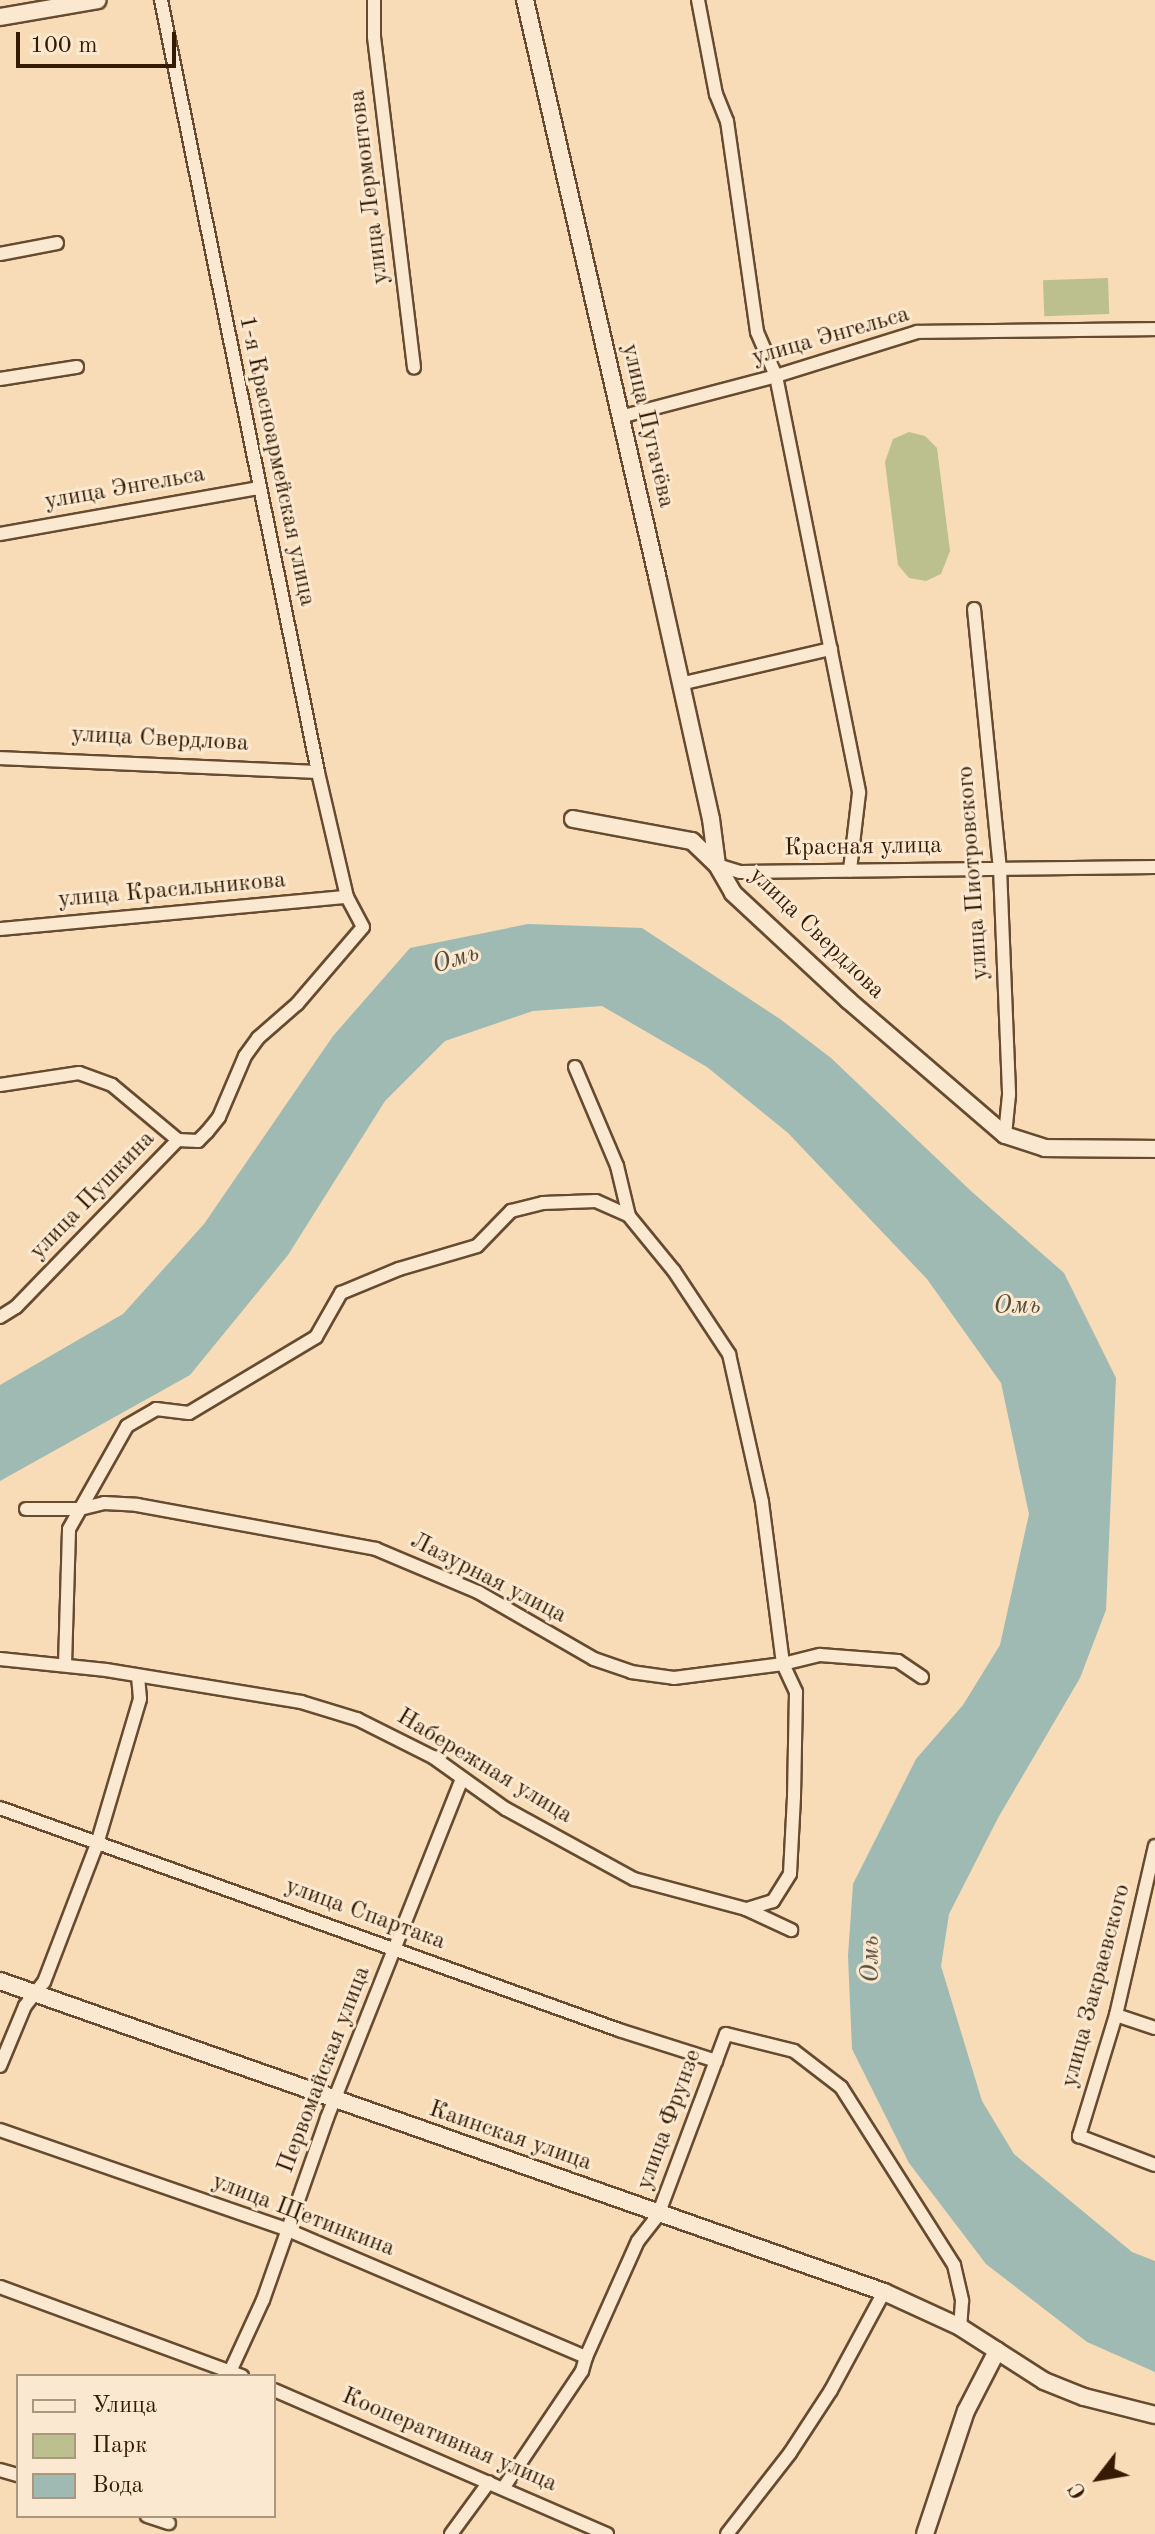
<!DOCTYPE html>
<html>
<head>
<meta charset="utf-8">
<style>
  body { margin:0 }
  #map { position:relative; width:1155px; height:2534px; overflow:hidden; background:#f7dcb7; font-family:"Old Standard TT",serif }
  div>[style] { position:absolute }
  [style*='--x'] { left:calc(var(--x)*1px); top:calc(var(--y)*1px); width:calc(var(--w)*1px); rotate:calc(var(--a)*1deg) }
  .green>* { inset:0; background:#bcc08f; transform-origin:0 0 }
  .water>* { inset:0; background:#9ebab3 }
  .roads { filter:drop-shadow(2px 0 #664b30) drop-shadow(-2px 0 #664b30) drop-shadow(0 2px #664b30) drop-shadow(0 -2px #664b30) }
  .street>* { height:12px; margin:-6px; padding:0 6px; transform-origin:6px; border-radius:6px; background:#fae8d0 }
  .secondary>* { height:16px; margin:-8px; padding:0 8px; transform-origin:8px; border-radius:8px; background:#fae8d0 }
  span { translate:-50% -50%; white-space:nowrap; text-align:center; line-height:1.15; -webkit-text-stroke:6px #fae8d0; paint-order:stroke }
  .street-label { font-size:24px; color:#351b03 }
  .water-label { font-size:26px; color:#544b38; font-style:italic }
  .legend { position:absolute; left:16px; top:2374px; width:260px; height:144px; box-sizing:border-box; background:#fae8d0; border:2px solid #ab967e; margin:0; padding:10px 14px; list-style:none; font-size:24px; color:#351b03 }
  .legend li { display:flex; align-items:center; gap:16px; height:40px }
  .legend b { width:40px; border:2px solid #ab967e }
  .north { position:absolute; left:1059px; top:2438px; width:80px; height:80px; -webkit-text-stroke:6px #fae8d0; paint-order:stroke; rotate:239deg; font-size:22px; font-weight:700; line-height:32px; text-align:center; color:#351b03 }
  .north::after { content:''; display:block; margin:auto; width:28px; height:36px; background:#351b03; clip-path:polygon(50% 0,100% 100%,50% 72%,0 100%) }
  .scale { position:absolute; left:16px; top:32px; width:160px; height:36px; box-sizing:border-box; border:4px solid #351b03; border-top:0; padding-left:10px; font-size:24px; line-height:28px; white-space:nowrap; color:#351b03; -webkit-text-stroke:6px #fae8d0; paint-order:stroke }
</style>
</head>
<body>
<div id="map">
  <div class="green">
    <i style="left:1108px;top:278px;width:36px;height:65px;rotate:88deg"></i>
    <i style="clip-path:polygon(909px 432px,925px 436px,937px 448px,950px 551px,941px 574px,926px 581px,909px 578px,898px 565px,885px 462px,893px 439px)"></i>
  </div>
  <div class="water">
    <i style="clip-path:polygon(528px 924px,642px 928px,780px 1019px,831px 1058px,971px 1191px,1064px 1273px,1116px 1378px,1106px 1610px,1080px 1678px,998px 1818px,949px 1914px,941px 1966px,982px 2101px,1014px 2154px,1132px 2252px,1155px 2261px,1155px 2372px,1087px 2342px,986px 2264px,909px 2163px,852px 2049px,848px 1956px,853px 1884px,916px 1759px,963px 1705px,1000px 1645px,1029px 1514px,1001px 1383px,927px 1279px,788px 1133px,707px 1067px,602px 1006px,533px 1011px,445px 1041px,385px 1101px,288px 1255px,190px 1375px,0 1481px,0 1385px,123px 1314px,204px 1224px,333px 1036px,410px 948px)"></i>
  </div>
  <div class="roads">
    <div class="street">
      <i style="--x:374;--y:0;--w:37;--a:90"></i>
      <i style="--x:374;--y:37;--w:333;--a:83.1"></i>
      <i style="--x:698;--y:0;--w:96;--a:79.2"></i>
      <i style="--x:716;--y:94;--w:29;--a:68"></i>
      <i style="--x:727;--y:121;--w:213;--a:81.9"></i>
      <i style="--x:757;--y:332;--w:48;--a:66.6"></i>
      <i style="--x:776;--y:376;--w:425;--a:78.7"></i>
      <i style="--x:859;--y:793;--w:78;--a:96.7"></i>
      <i style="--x:0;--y:254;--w:58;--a:-10.9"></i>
      <i style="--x:0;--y:379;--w:78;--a:-8.9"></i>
      <i style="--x:620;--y:417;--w:161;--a:-14.7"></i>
      <i style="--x:776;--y:376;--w:148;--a:-17.3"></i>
      <i style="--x:917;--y:332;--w:238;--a:-0.7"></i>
      <i style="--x:0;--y:534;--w:263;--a:-10.1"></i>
      <i style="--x:974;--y:609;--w:260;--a:84.3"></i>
      <i style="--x:1000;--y:868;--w:227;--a:87.7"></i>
      <i style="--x:1009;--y:1095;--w:40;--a:95.7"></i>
      <i style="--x:680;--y:684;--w:155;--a:-13.1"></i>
      <i style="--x:0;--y:758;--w:318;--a:2.5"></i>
      <i style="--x:717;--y:865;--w:24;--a:17"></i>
      <i style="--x:740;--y:872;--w:415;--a:-0.7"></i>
      <i style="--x:0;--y:929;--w:348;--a:-5.3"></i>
      <i style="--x:575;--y:1067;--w:108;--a:67"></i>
      <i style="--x:617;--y:1166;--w:51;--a:76.5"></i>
      <i style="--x:0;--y:1085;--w:80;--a:-8.6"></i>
      <i style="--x:79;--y:1073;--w:35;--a:20"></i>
      <i style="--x:112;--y:1085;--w:86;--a:39.8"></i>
      <i style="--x:0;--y:1317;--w:19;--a:-32"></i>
      <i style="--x:16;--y:1307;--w:233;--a:-45.9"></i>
      <i style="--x:178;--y:1140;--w:20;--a:3"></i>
      <i style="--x:198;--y:1141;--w:13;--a:-45"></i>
      <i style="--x:207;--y:1132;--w:19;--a:-51"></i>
      <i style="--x:219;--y:1117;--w:66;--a:-66.9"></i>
      <i style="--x:245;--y:1056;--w:22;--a:-54"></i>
      <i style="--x:258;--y:1038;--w:52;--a:-41.1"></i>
      <i style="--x:297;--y:1004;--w:101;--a:-49.4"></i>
      <i style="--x:363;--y:927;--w:34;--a:-118"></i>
      <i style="--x:347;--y:897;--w:128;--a:-103.1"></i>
      <i style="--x:318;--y:772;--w:788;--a:-101.5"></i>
      <i style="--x:26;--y:1509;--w:54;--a:0"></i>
      <i style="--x:80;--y:1509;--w:25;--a:-14"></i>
      <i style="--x:104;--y:1503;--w:33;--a:3"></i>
      <i style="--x:137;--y:1505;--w:243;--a:10.4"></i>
      <i style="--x:376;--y:1549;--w:111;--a:22.9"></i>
      <i style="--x:478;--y:1592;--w:134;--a:30"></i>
      <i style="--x:594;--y:1659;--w:39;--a:19"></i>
      <i style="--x:631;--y:1672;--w:43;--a:7.9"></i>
      <i style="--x:674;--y:1678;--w:110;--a:-7.3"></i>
      <i style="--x:783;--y:1664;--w:38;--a:-14"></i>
      <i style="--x:820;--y:1655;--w:78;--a:4.4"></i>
      <i style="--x:898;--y:1661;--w:29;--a:34"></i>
      <i style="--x:0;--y:1659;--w:107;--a:5.9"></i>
      <i style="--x:106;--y:1670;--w:198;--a:9.3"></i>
      <i style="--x:301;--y:1702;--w:59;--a:16.9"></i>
      <i style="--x:357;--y:1719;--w:85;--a:26.6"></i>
      <i style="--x:433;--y:1757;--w:90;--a:35.5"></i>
      <i style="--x:506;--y:1809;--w:146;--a:28.7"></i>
      <i style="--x:634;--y:1879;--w:116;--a:15"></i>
      <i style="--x:746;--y:1909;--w:50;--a:25"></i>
      <i style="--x:65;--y:1665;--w:136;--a:-88.3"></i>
      <i style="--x:69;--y:1529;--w:118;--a:-60.6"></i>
      <i style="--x:127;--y:1426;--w:34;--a:-30"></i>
      <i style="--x:156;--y:1409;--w:33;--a:7"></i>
      <i style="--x:189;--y:1413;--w:148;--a:-30.9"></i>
      <i style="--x:316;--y:1337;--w:51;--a:-60.4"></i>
      <i style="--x:341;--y:1293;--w:63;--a:-22.5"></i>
      <i style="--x:399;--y:1269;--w:81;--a:-16.4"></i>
      <i style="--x:477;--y:1246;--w:49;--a:-45.8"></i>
      <i style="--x:511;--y:1211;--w:33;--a:-14"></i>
      <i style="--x:543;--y:1203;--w:53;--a:-2.2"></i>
      <i style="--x:596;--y:1201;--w:36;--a:24"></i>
      <i style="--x:629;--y:1216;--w:71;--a:50.7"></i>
      <i style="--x:674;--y:1271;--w:100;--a:56.5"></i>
      <i style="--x:729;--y:1354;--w:152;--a:77.4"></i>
      <i style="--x:762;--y:1502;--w:163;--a:82.6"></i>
      <i style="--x:783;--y:1664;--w:31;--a:65"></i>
      <i style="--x:796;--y:1692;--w:105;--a:91.1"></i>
      <i style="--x:794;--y:1797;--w:77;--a:93"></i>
      <i style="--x:790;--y:1874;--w:32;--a:122"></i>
      <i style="--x:773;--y:1901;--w:28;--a:163"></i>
      <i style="--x:0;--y:1808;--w:658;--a:19.73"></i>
      <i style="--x:619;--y:2030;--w:102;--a:17.7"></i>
      <i style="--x:1155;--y:1846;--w:173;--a:103"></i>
      <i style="--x:1116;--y:2015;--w:127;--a:107"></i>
      <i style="--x:1079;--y:2136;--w:81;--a:20.9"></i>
      <i style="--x:1116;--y:2015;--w:41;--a:18.4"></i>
      <i style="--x:0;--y:2066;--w:65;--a:-67.4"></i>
      <i style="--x:25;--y:2006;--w:31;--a:-52"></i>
      <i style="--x:44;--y:1982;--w:148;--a:-69"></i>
      <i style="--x:97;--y:1844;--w:151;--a:-73.5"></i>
      <i style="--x:140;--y:1699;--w:23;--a:-95"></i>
      <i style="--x:0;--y:2130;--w:305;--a:19.1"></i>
      <i style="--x:288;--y:2230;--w:324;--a:23.1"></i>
      <i style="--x:0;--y:2287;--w:258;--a:20.2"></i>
      <i style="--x:228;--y:2376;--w:84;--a:-65.3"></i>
      <i style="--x:263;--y:2300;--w:193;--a:-70.6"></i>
      <i style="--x:327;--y:2118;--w:365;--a:-68.3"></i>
      <i style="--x:274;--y:2390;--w:363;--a:23.4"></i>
      <i style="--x:0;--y:2470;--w:19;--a:16"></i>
      <i style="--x:504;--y:2487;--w:140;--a:-56.1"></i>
      <i style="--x:582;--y:2371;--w:15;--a:-74"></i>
      <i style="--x:586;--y:2357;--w:127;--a:-65.9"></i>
      <i style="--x:638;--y:2241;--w:33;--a:-52"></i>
      <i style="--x:658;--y:2215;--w:193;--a:-69.4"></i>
      <i style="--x:726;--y:2034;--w:70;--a:14"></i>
      <i style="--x:794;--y:2051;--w:59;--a:37.5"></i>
      <i style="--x:841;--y:2087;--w:211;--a:57.6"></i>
      <i style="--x:954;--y:2265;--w:37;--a:77"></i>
      <i style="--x:962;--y:2301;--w:26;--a:94"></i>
      <i style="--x:147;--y:2516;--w:23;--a:18"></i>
      <i style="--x:451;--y:2534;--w:64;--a:-53.8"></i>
      <i style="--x:727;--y:2534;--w:103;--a:-52.1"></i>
      <i style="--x:790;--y:2453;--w:75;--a:-56.9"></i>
      <i style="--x:831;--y:2390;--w:111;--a:-61.6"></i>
    </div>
    <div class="secondary">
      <i style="--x:525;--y:0;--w:595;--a:77.08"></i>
      <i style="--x:658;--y:580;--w:245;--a:77.5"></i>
      <i style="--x:711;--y:819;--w:46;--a:82.6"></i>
      <i style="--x:0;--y:17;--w:99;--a:-9.8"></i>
      <i style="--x:573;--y:819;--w:121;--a:10.5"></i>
      <i style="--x:692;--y:841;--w:35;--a:44"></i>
      <i style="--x:717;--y:865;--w:32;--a:60"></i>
      <i style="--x:733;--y:893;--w:157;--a:42.9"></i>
      <i style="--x:848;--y:1000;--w:207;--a:40.7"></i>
      <i style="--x:1005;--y:1135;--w:42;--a:18"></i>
      <i style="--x:1045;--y:1148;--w:110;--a:0.5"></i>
      <i style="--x:0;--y:1981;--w:937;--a:19.38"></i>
      <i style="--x:884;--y:2292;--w:84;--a:24.7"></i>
      <i style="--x:960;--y:2327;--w:100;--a:32.7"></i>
      <i style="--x:1044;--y:2381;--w:43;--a:21.8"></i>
      <i style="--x:1084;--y:2397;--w:73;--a:14.2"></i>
      <i style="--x:925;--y:2534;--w:130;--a:-71.6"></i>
      <i style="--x:966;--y:2411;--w:68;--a:-62.7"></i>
    </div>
  </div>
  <div class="street-label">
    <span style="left:370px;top:187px;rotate:-97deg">улица Лермонтова</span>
    <span style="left:831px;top:337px;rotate:-16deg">улица Энгельса</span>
    <span style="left:647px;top:426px;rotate:77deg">улица Пугачёва</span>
    <span style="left:276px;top:461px;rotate:78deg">1-я Красноармейская улица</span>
    <span style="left:125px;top:489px;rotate:-10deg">улица Энгельса</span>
    <span style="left:160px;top:740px;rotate:3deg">улица Свердлова</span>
    <span style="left:863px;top:848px;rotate:-1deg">Красная улица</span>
    <span style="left:974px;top:873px;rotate:-94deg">улица Пиотровского</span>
    <span style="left:172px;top:891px;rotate:-5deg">улица Красильникова</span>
    <span style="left:816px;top:934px;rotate:44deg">улица Свердлова</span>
    <span style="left:93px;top:1196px;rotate:-46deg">улица Пушкина</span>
    <span style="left:488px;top:1579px;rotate:27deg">Лазурная улица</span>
    <span style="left:484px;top:1767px;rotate:31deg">Набережная улица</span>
    <span style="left:365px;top:1915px;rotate:20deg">улица Спартака</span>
    <span style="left:1097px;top:1986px;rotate:-75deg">улица Закраевского</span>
    <span style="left:325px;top:2070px;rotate:-69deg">Первомайская улица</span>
    <span style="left:670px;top:2120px;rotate:-70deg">улица Фрунзе</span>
    <span style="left:510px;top:2137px;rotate:19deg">Каинская улица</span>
    <span style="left:303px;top:2216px;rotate:21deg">улица Щетинкина</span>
    <span style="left:449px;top:2441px;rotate:23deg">Кооперативная улица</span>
  </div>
  <div class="water-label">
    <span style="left:456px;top:960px;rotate:-17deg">Омь</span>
    <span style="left:1017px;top:1307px">Омь</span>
    <span style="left:872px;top:1959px;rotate:-90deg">Омь</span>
  </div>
  <ul class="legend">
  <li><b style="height:10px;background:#fae8d0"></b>Улица</li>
  <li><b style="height:22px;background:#bcc08f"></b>Парк</li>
  <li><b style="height:22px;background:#9ebab3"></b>Вода</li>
  </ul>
  <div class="north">С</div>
  <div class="scale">100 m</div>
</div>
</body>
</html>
